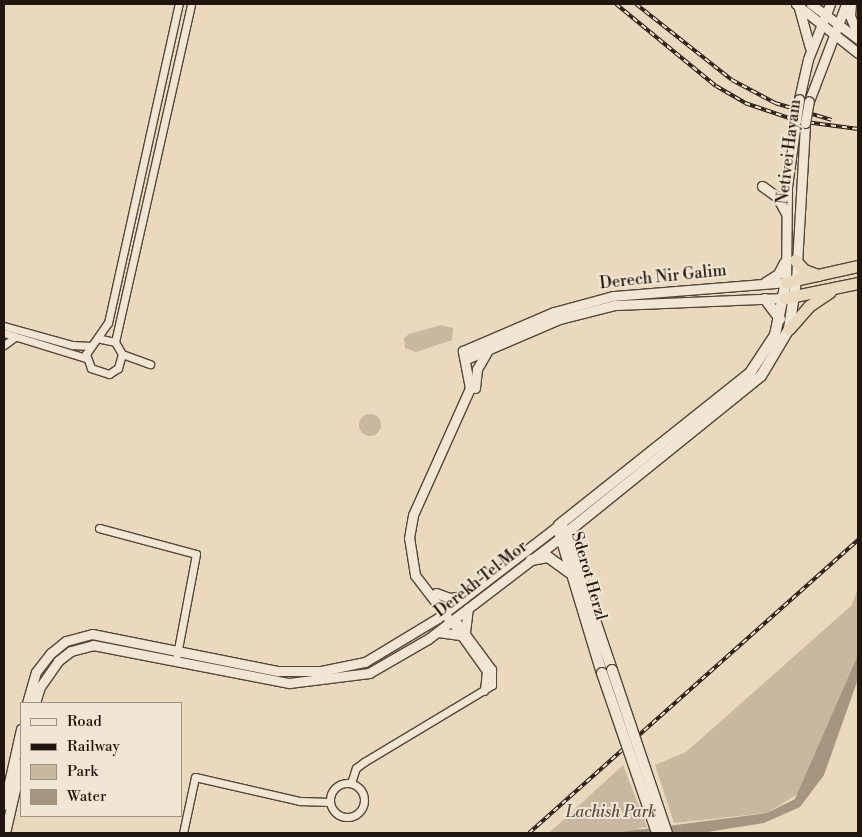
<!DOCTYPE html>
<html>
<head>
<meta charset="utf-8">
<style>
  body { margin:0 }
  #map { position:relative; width:862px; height:837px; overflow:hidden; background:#ead9bc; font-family:"Libre Bodoni",serif }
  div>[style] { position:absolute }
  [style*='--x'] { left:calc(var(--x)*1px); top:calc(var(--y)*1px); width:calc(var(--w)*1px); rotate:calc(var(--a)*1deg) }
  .green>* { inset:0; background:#c8b89f }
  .round { border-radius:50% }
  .water>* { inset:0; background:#a69681 }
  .roads { filter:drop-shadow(1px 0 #53463a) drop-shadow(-1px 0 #53463a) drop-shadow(0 1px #53463a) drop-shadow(0 -1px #53463a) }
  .minor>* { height:7px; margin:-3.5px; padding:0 3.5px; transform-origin:3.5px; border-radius:3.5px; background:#f1e6d3 }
  .minor>.ring { margin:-3.5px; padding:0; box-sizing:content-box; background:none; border:7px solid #f1e6d3; border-radius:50% }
  .tertiary>* { height:9px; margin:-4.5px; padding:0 4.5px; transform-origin:4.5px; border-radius:4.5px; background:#f1e6d3 }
  .secondary>* { height:10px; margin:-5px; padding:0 5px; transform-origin:5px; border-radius:5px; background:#f1e6d3 }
  .trunk>* { height:11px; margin:-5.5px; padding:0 5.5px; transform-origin:5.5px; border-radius:5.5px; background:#ead9bc }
  .rail>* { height:4px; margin-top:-2px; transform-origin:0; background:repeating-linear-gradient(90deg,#f1e6d3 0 5.5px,#21150f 0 11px); box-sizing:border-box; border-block:1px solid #21150f }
  .bridges { filter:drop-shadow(1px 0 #53463a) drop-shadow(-1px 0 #53463a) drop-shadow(0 1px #53463a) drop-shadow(0 -1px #53463a) }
  .tertiary-bridge>* { height:9px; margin:-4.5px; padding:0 4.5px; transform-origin:4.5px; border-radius:4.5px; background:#f1e6d3 }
  .secondary-bridge>* { height:10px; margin:-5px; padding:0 5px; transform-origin:5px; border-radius:5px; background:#f1e6d3 }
  span { translate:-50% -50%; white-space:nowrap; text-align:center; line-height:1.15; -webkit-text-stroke:4px #f1e6d3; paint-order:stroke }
  .street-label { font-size:16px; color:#21150f }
  .park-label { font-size:16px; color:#5b4e41; font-style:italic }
  .frame { position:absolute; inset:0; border:5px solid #21150f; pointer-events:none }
  .legend { position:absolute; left:20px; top:702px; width:162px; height:115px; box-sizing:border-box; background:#f1e6d3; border:1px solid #9e9285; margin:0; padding:6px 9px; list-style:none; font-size:15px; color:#21150f }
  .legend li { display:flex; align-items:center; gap:10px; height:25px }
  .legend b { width:25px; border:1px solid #9e9285 }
</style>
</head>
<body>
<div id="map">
  <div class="green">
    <i style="clip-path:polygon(441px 325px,453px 328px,452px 340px,416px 352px,405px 348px,404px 338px,409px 334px)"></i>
    <i class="round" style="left:359px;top:414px;width:22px;height:22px"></i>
    <i style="clip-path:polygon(858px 587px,858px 655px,801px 792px,767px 813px,674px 823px,655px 765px,686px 752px,852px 605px)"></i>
    <i style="clip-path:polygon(623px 765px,647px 827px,639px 828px,640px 833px,549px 833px)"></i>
  </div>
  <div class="water">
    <i style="clip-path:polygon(858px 655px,858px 679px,824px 775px,800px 807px,764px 823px,701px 833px,614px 833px,767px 813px,795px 799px)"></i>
  </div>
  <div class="roads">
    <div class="minor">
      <i style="--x:4;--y:326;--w:71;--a:15.6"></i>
      <i style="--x:72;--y:345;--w:18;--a:3"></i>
      <i style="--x:4;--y:333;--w:86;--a:17"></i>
      <i style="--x:101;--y:339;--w:14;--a:12"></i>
      <i style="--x:115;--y:342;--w:14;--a:60"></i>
      <i style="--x:122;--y:354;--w:15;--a:106"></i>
      <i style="--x:118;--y:368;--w:11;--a:146"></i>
      <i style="--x:109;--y:374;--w:19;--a:-162"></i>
      <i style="--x:91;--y:368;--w:15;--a:-110"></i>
      <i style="--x:86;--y:354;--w:38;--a:-55"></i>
      <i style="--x:108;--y:323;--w:327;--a:-77.5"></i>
      <i style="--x:115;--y:342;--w:346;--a:-77.3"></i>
      <i style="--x:4;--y:345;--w:14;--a:-36"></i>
      <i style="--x:122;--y:354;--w:30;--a:20"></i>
      <i style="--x:99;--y:528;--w:100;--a:15"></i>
      <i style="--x:196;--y:554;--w:103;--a:100.7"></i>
      <i style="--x:451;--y:622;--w:60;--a:54.5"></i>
      <i style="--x:486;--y:671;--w:20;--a:96"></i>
      <i class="ring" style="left:330px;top:783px;width:27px;height:27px"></i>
      <i style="--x:351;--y:783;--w:16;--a:-72"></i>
      <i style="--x:356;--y:768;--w:10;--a:-37"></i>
      <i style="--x:364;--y:762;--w:149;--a:-31"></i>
      <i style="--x:492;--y:685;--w:16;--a:-90"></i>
      <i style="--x:492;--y:669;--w:62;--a:-126.5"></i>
      <i style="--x:183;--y:833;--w:57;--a:-77.9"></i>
      <i style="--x:195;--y:777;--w:108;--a:12.9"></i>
      <i style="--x:300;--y:801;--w:30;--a:2"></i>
    </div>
    <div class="tertiary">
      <i style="--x:796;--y:4;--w:79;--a:38.3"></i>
      <i style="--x:811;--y:4;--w:59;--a:36.7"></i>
      <i style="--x:851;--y:4;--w:12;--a:95"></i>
      <i style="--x:850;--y:16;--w:21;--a:67"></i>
      <i style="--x:799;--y:8;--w:41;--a:74.6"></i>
      <i style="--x:799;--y:99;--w:41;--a:-77.3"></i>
      <i style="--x:808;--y:59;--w:59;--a:-68.2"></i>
      <i style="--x:809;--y:101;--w:104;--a:-69.1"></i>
      <i style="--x:762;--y:186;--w:19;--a:36"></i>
      <i style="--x:777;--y:197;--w:18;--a:61"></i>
      <i style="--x:796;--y:281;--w:158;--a:-86.7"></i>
      <i style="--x:765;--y:282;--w:15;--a:-32"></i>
      <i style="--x:778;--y:274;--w:13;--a:-63"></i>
      <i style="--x:466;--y:359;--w:102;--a:-23.1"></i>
      <i style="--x:560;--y:319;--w:57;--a:-14.3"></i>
      <i style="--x:615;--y:305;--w:170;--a:-2.4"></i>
      <i style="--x:475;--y:388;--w:19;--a:-84"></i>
      <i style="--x:477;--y:369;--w:20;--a:-60"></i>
      <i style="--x:436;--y:593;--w:15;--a:20"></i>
      <i style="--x:450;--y:598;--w:14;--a:-8"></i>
      <i style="--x:451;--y:622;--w:59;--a:-127.5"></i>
      <i style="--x:415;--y:575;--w:37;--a:-99"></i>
      <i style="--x:409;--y:538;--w:23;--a:-80"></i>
      <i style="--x:413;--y:515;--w:139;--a:-65.8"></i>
      <i style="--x:470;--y:388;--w:38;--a:-101"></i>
      <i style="--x:463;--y:351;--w:99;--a:-23.2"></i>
      <i style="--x:554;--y:312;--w:61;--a:-15.2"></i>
      <i style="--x:613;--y:296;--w:174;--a:-4.6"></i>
      <i style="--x:786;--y:282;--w:95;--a:-89.4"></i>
      <i style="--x:787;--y:187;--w:67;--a:-82.2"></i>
      <i style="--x:438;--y:632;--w:22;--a:8"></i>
      <i style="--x:465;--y:632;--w:24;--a:-83"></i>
      <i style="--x:27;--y:703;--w:32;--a:-74"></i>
      <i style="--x:36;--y:672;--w:24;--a:-52"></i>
      <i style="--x:51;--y:653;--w:19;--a:-39"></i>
      <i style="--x:66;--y:641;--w:27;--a:-15"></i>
      <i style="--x:92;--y:634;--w:190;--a:11.3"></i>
      <i style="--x:278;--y:671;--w:43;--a:0"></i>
      <i style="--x:321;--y:671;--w:45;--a:-11.6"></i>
      <i style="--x:365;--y:662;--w:85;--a:-31.1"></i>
      <i style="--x:438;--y:618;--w:153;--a:-37.5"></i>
      <i style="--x:35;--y:703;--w:17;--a:-73"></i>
      <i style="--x:40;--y:687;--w:32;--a:-55"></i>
      <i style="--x:58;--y:661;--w:16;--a:-38"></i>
      <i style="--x:71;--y:651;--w:23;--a:-15"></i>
      <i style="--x:93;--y:645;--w:200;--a:11"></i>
      <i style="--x:289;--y:683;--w:81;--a:-7.1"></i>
      <i style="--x:369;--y:673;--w:68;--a:-30"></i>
      <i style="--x:428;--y:639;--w:166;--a:-37.4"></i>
      <i style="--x:4;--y:805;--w:78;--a:-77.4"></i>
      <i style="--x:5;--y:833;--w:72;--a:-77.1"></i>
    </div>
    <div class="secondary">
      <i style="--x:765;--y:299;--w:25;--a:53"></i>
      <i style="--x:559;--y:525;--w:244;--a:-38.5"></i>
      <i style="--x:750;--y:373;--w:45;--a:-56.7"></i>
      <i style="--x:775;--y:335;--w:54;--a:-78.3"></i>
      <i style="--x:564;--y:529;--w:149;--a:71.2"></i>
      <i style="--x:559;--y:531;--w:148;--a:73.2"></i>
      <i style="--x:560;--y:538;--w:258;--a:-38.9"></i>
      <i style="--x:761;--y:376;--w:55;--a:-59.2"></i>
      <i style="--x:789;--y:329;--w:49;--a:-81.7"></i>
      <i style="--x:531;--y:560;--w:17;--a:-10"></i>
      <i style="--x:548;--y:557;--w:26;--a:36"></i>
    </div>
    <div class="trunk">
      <i style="--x:795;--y:260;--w:13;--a:48"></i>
      <i style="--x:804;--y:270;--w:15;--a:20"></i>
      <i style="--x:786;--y:282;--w:74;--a:-12.5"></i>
      <i style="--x:785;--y:298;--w:75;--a:-11.6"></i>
      <i style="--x:789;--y:329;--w:30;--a:-49"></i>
      <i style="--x:809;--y:306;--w:25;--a:-34"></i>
    </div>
  </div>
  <div class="rail">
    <i style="--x:616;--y:4;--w:129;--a:39.4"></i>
    <i style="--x:716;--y:86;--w:34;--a:30"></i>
    <i style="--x:745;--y:103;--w:56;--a:18.8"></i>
    <i style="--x:798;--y:121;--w:61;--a:7.6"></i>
    <i style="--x:636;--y:4;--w:122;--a:38.4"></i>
    <i style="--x:732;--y:80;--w:49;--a:28.1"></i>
    <i style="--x:775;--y:103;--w:59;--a:16.6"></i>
    <i style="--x:529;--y:833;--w:441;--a:-41.7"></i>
  </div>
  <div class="bridges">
    <div class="tertiary-bridge">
      <i style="--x:796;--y:121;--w:22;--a:-82"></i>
      <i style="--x:805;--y:123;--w:22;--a:-80"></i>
    </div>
    <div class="secondary-bridge">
      <i style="--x:612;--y:670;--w:172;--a:71.4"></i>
      <i style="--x:602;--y:673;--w:169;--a:71"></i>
    </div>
  </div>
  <div class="street-label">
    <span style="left:789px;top:152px;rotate:-83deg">Netivei Hayam</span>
    <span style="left:663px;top:277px;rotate:-6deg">Derech Nir Galim</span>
    <span style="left:589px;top:576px;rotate:74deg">Sderot Herzl</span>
    <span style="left:481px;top:579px;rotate:-38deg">Derekh Tel Mor</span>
  </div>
  <div class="park-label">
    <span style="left:611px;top:812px">Lachish Park</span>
  </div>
  <div class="frame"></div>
  <ul class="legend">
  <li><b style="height:6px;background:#f1e6d3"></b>Road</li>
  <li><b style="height:6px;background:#21150f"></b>Railway</li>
  <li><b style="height:14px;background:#c8b89f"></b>Park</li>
  <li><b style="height:14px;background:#a69681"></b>Water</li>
  </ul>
</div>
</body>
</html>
